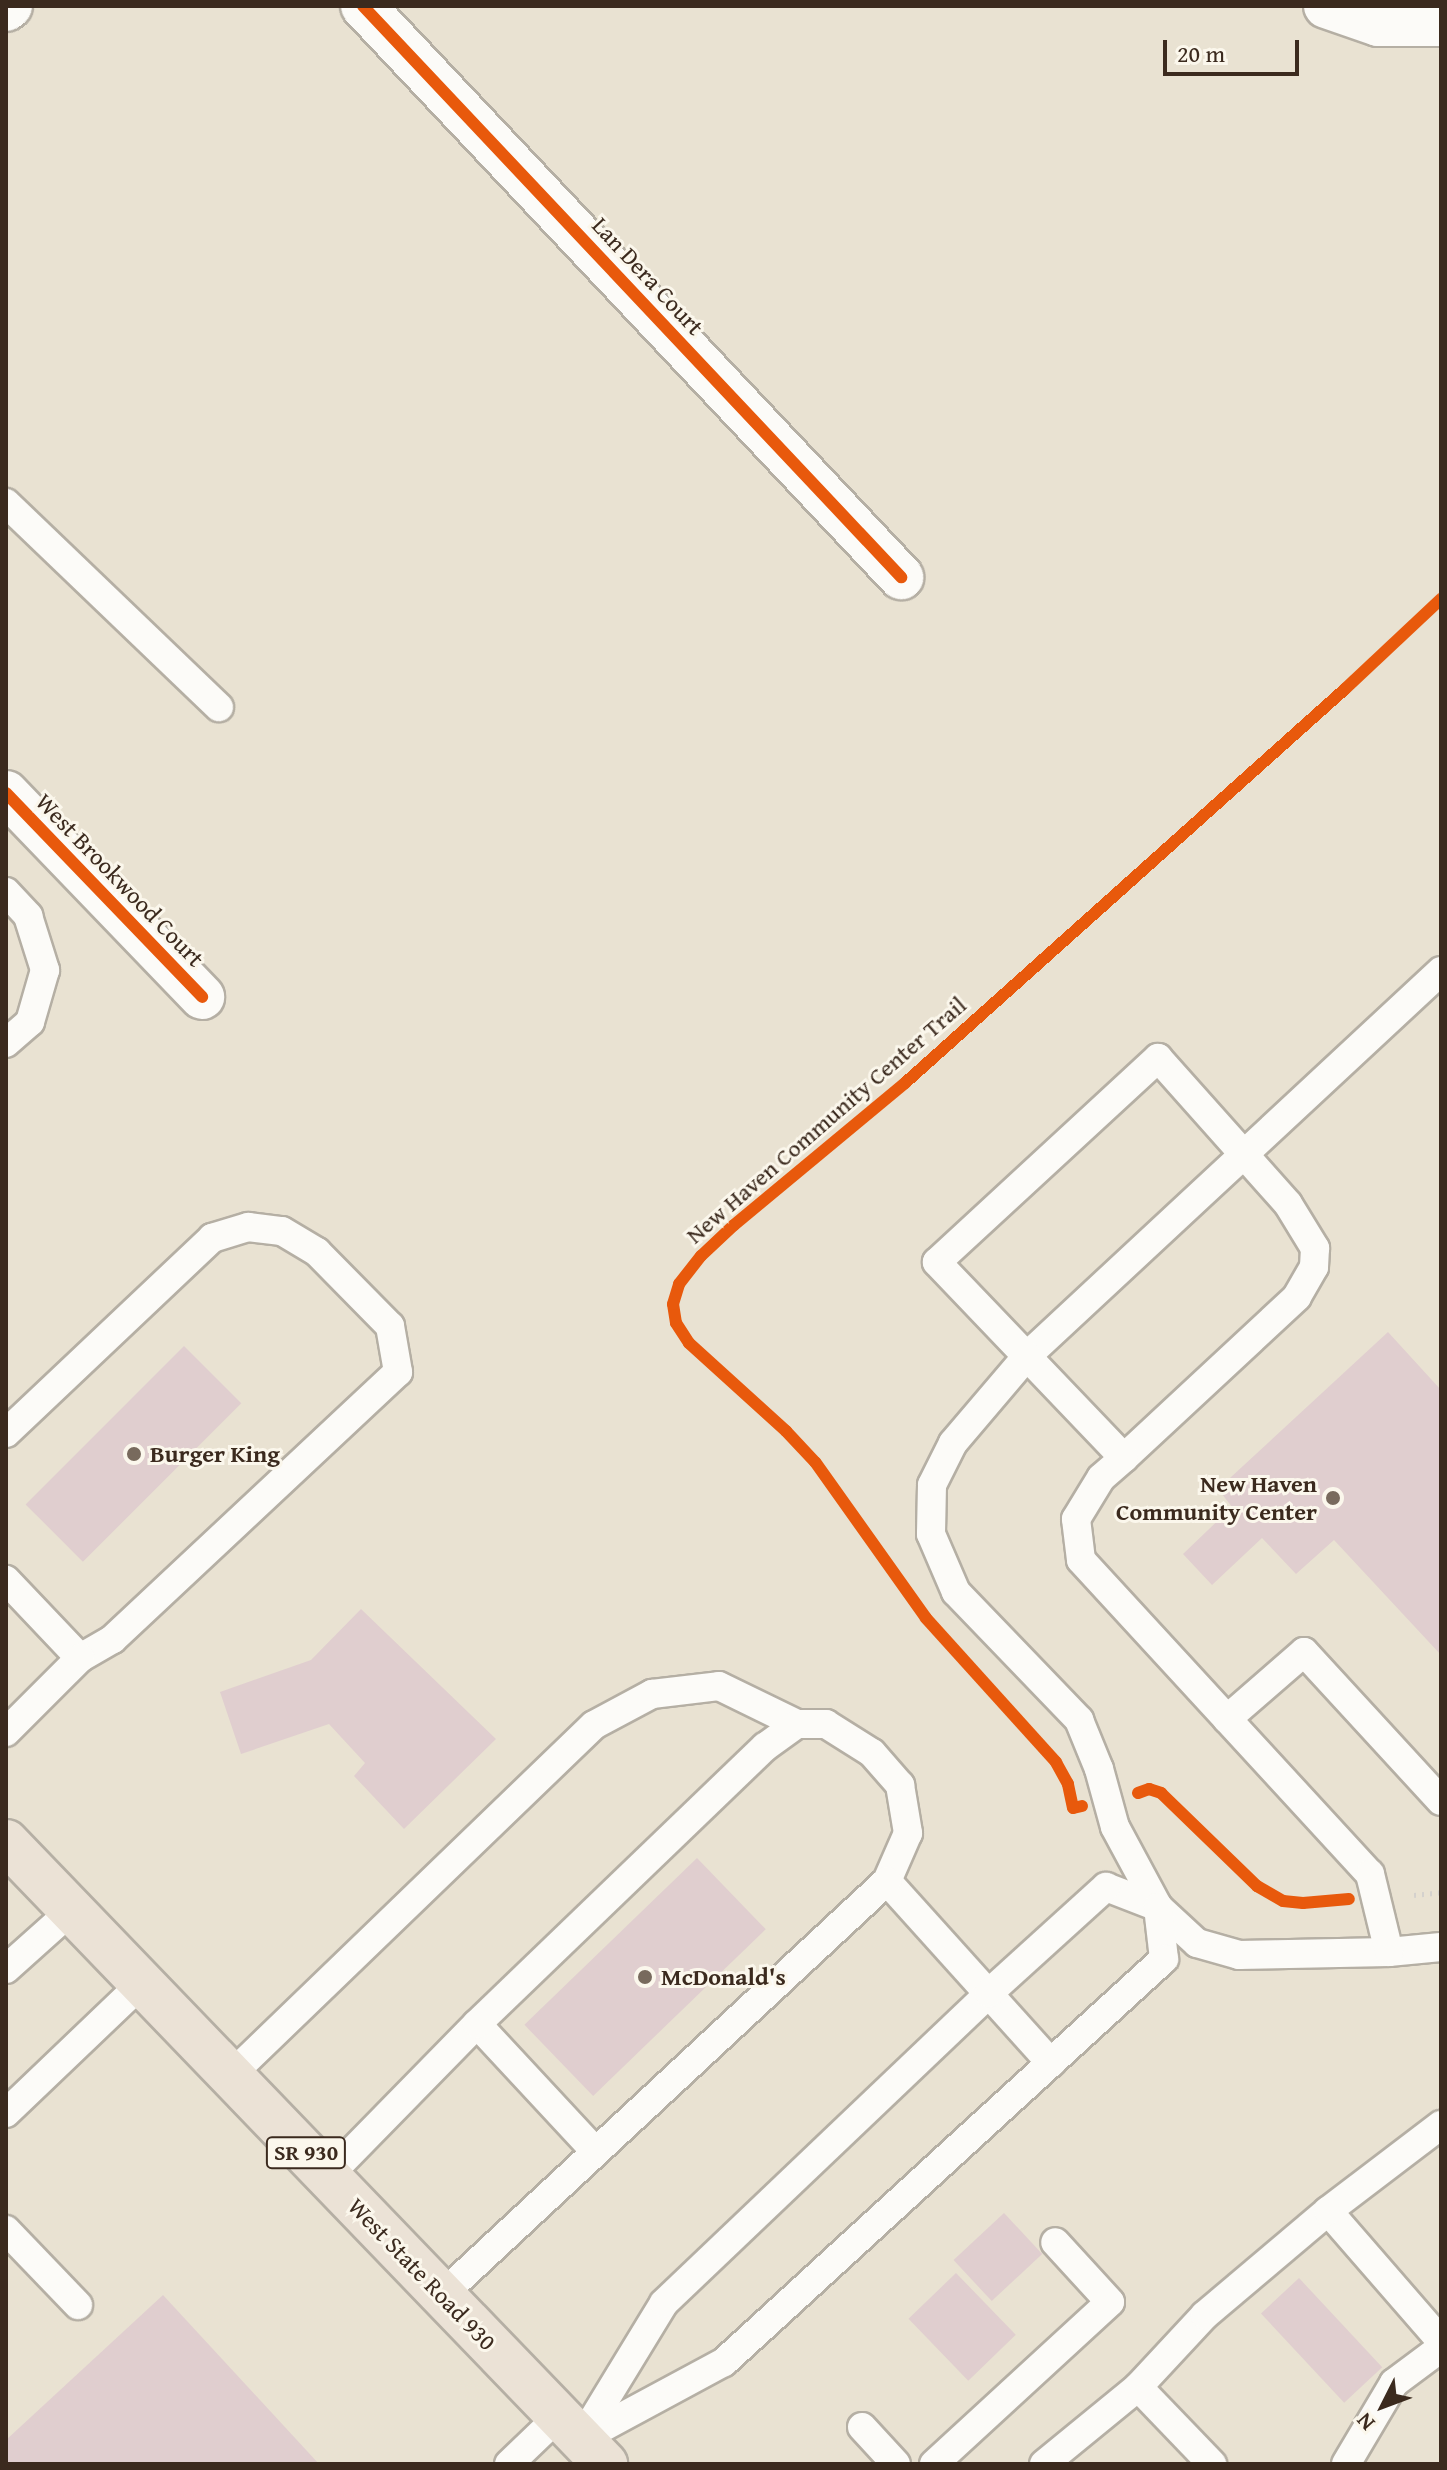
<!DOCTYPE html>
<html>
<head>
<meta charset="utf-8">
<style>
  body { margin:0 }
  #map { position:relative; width:1447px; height:2470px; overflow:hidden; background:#e9e2d2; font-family:"Gentium Book Plus",serif }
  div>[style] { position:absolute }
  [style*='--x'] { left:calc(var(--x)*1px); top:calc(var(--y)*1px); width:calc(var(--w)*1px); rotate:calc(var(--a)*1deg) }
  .building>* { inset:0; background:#e0cecf; transform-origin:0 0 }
  .path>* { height:5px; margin-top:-2.5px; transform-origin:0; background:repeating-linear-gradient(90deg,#d4d1cd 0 2px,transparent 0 8px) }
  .roads { filter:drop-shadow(2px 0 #b5afa4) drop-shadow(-2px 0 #b5afa4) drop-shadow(0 2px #b5afa4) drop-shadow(0 -2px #b5afa4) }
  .service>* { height:28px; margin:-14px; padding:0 14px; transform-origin:14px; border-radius:14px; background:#fcfbf8 }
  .minor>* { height:44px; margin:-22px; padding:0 22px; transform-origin:22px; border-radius:22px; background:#fcfbf8 }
  .trunk>* { height:44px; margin:-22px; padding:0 22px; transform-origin:22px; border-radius:22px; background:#ebe2d6 }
  .cycleway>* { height:12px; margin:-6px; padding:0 6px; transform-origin:6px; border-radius:6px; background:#e8590c }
  .dots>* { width:22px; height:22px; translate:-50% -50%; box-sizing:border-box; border:4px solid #fbf7ec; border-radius:50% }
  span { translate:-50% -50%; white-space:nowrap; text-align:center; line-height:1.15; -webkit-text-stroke:6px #fbf7ec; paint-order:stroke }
  .shield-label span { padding:2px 6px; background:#fbf7ec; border:2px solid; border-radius:6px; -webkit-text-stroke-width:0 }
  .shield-label { font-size:22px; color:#3b2a1e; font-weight:700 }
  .street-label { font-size:24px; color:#3b2a1e }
  .poi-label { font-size:24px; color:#3b2a1e; font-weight:700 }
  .left { translate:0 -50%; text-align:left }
  .right { translate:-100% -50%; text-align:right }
  .frame { position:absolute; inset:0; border:8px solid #3b2a1e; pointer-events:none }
  .north { position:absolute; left:1343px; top:2366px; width:80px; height:80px; -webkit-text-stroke:6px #fbf7ec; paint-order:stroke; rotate:228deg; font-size:22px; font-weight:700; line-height:32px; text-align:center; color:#3b2a1e }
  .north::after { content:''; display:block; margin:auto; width:28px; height:36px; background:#3b2a1e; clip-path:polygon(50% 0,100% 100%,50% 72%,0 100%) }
  .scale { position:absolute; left:1163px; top:40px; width:136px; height:36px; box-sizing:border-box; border:4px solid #3b2a1e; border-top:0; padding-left:10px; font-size:24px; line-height:28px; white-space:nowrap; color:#3b2a1e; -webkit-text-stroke:6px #fbf7ec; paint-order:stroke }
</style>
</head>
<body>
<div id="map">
  <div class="building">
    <i style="clip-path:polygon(1388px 1332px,1441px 1390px,1441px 1655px,1334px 1540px,1296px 1574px,1262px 1538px,1212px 1585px,1183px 1554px,1232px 1507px,1218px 1489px)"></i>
    <i style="left:184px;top:1346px;width:81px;height:224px;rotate:45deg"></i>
    <i style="clip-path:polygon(361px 1609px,496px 1739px,404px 1829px,354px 1776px,365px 1763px,329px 1724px,241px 1754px,220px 1692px,311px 1660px)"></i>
    <i style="left:697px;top:1858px;width:99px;height:240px;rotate:46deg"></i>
    <i style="left:1004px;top:2213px;width:56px;height:69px;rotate:47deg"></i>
    <i style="left:956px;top:2273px;width:86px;height:66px;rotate:46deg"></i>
    <i style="left:1299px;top:2278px;width:122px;height:52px;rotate:47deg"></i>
    <i style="clip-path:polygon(163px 2295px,319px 2464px,6px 2464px,6px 2440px)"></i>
  </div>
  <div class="path">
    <i style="--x:1414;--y:1895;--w:27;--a:-6"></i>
  </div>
  <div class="roads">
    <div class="service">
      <i style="--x:6;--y:503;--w:295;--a:43.8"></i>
      <i style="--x:6;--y:892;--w:33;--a:47"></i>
      <i style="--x:28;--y:916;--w:57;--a:72.5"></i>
      <i style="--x:45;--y:970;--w:54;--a:106.1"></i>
      <i style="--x:30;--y:1022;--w:32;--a:139"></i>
      <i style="--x:1441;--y:971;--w:565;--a:137.08"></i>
      <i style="--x:1027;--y:1356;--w:114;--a:130.4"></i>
      <i style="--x:953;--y:1443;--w:47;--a:116.6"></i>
      <i style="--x:932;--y:1485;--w:49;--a:91.2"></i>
      <i style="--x:931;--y:1534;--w:63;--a:66.7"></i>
      <i style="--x:956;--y:1592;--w:178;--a:46.1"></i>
      <i style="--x:1079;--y:1720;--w:53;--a:67.8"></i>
      <i style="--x:1099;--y:1769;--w:60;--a:74.6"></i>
      <i style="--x:1115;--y:1827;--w:91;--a:61.7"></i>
      <i style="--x:1158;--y:1907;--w:53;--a:42.7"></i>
      <i style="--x:1197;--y:1943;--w:44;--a:15.9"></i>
      <i style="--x:1239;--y:1955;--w:150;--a:-1.1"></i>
      <i style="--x:1389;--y:1952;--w:52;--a:-5.5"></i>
      <i style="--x:1158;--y:1058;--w:195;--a:48.3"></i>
      <i style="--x:1288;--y:1204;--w:52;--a:58.5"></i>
      <i style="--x:1315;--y:1248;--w:19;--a:93"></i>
      <i style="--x:1314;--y:1267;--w:34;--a:120"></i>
      <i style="--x:1297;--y:1297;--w:236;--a:137.1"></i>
      <i style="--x:1124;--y:1458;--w:271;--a:-133.7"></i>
      <i style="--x:937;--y:1262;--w:301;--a:-42.7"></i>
      <i style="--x:6;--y:1433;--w:284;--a:-43.4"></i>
      <i style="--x:212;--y:1238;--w:38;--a:-17"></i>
      <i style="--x:248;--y:1227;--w:34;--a:7"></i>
      <i style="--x:282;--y:1231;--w:41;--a:31"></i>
      <i style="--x:317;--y:1252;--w:104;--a:45.4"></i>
      <i style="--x:390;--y:1326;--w:47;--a:80.1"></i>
      <i style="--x:398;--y:1372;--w:391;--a:136.9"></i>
      <i style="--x:113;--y:1639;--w:38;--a:150"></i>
      <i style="--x:80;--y:1658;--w:108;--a:-133.5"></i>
      <i style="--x:1124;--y:1458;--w:30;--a:139"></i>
      <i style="--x:1101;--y:1478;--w:48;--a:121.4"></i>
      <i style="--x:1076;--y:1519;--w:41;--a:83"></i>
      <i style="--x:1081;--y:1560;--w:427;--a:47.4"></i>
      <i style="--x:1370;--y:1874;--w:80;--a:76.3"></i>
      <i style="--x:1227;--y:1719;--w:102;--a:-41"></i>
      <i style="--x:1304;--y:1652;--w:202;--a:47.4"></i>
      <i style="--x:6;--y:1732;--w:105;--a:-45"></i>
      <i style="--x:887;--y:1881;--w:245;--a:48"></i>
      <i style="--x:1106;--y:1887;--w:56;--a:21"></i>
      <i style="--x:1158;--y:1907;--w:52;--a:83.4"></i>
      <i style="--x:1164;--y:1959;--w:597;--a:137.51"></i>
      <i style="--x:724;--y:2362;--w:162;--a:151.7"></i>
      <i style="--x:581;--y:2439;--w:159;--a:-58.6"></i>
      <i style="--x:664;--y:2303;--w:449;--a:-43.6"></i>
      <i style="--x:989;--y:1993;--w:158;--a:-42.2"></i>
      <i style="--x:6;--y:1969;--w:89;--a:-41.8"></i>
      <i style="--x:477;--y:2024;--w:172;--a:47.1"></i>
      <i style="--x:231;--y:2075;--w:504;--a:-43.96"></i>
      <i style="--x:594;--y:1725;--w:66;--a:-28.1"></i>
      <i style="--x:652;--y:1694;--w:67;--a:-6.8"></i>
      <i style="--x:719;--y:1686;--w:87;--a:26"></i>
      <i style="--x:6;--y:2113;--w:188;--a:-43.7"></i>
      <i style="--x:328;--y:2176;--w:213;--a:-45.6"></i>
      <i style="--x:477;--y:2024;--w:400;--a:-43.9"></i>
      <i style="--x:765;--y:1747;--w:39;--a:-36"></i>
      <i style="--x:797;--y:1724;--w:29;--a:0"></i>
      <i style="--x:826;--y:1724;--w:54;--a:32.2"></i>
      <i style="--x:872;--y:1753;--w:43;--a:48.8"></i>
      <i style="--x:900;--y:1785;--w:49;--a:80.5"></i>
      <i style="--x:908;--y:1833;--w:52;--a:113.6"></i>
      <i style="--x:887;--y:1881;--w:608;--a:137.07"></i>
      <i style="--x:1328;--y:2211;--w:172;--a:49"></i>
      <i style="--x:6;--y:2230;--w:104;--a:46.2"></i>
      <i style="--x:1138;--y:2387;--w:107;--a:46.1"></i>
      <i style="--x:862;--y:2427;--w:50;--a:47.4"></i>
      <i style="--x:509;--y:2464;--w:69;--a:-43.8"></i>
      <i style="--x:934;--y:2464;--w:239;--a:-42.6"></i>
      <i style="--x:1110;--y:2302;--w:81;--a:-132.5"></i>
      <i style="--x:1044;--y:2464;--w:122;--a:-39.3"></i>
      <i style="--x:1138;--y:2387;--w:98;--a:-47.1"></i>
      <i style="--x:1205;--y:2315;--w:161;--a:-40.2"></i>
      <i style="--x:1328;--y:2211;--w:142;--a:-37.3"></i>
      <i style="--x:1346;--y:2464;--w:94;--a:-59.3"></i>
      <i style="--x:1394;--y:2383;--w:59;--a:-36.7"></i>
    </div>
    <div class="minor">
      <i style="--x:363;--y:6;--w:785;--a:46.7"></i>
      <i style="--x:1326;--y:6;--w:55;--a:19.1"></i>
      <i style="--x:1378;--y:24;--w:63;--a:0"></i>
      <i style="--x:6;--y:9;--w:5;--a:-37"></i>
      <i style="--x:6;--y:793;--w:283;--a:46.1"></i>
    </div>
    <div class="trunk">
      <i style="--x:6;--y:1842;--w:864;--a:46.08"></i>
    </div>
  </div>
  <div class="cycleway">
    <i style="--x:363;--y:6;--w:785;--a:46.7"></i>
    <i style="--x:6;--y:793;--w:283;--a:46.1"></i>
    <i style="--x:1138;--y:1793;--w:12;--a:-20"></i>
    <i style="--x:1149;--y:1789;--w:13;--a:18"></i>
    <i style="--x:1161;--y:1793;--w:134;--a:44.1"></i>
    <i style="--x:1257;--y:1886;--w:30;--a:30"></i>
    <i style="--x:1283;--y:1901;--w:20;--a:6"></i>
    <i style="--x:1303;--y:1903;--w:46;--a:-5"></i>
    <i style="--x:1082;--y:1806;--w:9;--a:167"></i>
    <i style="--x:1073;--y:1808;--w:25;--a:-102"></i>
    <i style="--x:1068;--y:1784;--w:25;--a:-119"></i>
    <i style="--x:1056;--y:1762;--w:194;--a:-132.1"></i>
    <i style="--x:926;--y:1618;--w:191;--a:-125.4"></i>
    <i style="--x:815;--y:1462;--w:42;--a:-133.1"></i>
    <i style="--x:786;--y:1431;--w:131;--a:-137.8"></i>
    <i style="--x:689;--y:1343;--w:24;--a:-123"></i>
    <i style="--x:676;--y:1323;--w:19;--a:-99"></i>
    <i style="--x:673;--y:1304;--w:21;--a:-73"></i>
    <i style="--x:679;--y:1284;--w:36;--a:-52"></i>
    <i style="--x:701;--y:1256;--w:45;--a:-43.2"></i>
    <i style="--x:734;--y:1225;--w:222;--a:-39.7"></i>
    <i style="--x:905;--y:1083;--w:591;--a:-41.84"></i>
    <i style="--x:1345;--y:689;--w:132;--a:-43.2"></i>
  </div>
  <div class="dots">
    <i style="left:134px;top:1454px;background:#786a5d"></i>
    <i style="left:1333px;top:1498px;background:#786a5d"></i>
    <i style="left:645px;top:1977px;background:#786a5d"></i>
  </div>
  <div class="shield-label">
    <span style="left:306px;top:2153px">SR 930</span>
  </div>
  <div class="street-label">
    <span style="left:648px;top:276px;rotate:47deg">Lan Dera Court</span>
    <span style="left:120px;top:880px;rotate:46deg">West Brookwood Court</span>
    <span style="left:826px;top:1120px;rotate:-41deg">New Haven Community Center Trail</span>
    <span style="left:422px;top:2274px;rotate:46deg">West State Road 930</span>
  </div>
  <div class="poi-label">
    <span class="left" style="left:150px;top:1454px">Burger King</span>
    <span class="right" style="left:1317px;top:1498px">New Haven<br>Community Center</span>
    <span class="left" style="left:661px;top:1977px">McDonald's</span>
  </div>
  <div class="frame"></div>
  <div class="north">N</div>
  <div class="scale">20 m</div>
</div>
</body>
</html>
